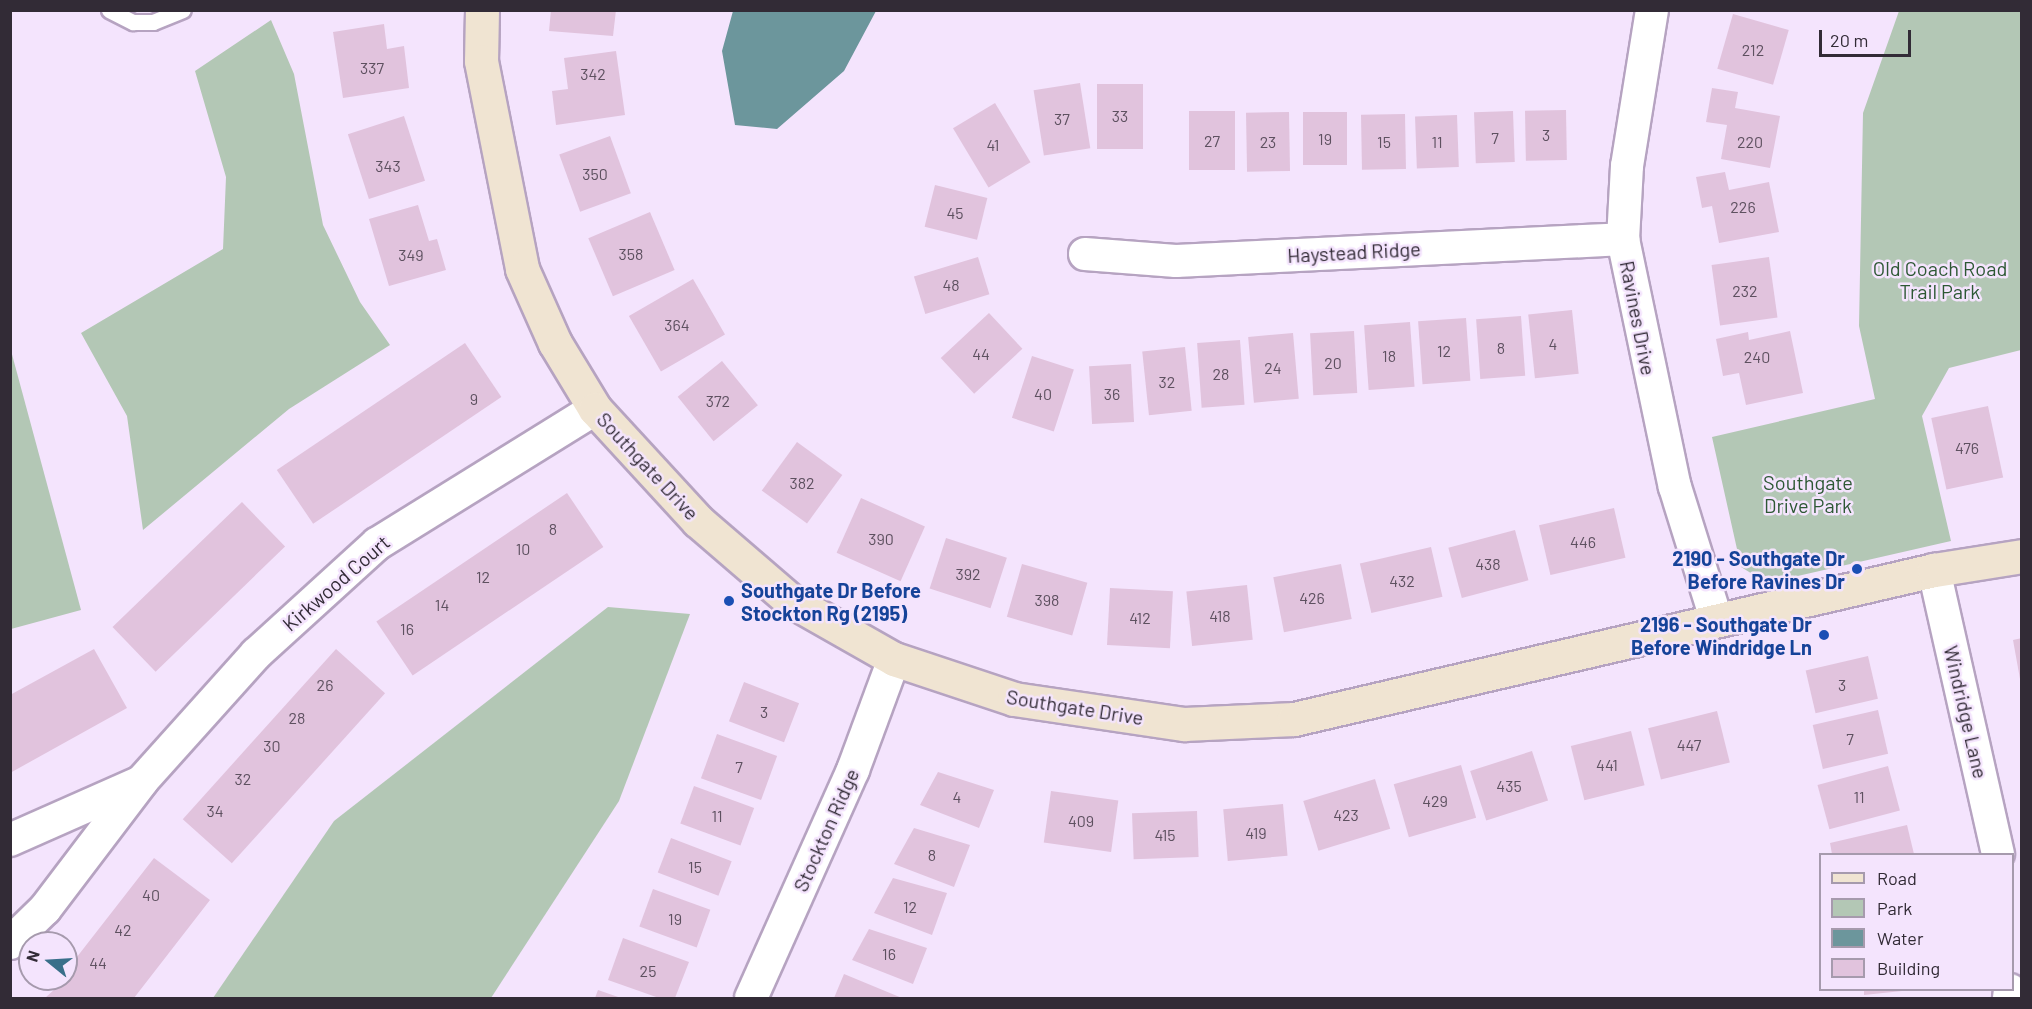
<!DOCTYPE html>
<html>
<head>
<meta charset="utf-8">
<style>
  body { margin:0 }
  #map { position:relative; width:2032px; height:1009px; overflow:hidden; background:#f4e4fd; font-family:Barlow,sans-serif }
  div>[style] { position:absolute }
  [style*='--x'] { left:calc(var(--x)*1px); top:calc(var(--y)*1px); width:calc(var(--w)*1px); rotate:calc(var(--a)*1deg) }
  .green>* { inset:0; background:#b3c7b5 }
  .water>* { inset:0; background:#6c969c }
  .building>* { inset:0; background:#e1c3dd; transform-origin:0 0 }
  .roads { filter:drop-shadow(2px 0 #b6a3c1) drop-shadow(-2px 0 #b6a3c1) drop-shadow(0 2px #b6a3c1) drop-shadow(0 -2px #b6a3c1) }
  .lane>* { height:15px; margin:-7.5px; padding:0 7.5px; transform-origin:7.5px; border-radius:7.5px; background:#fff }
  .street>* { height:32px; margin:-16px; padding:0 16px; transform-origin:16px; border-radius:16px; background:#fff }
  .secondary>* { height:33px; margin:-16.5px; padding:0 16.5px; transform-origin:16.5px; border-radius:16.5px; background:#f0e4d2 }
  .dots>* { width:16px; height:16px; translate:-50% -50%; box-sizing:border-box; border:3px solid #f4e4fd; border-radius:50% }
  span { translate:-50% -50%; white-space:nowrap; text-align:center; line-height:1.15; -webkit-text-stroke:5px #f4e4fd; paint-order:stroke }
  .number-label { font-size:16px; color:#5e5160 }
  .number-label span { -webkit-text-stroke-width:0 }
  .street-label { font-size:20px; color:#322b36 }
  .park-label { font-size:20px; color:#2d5834 }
  .transit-label { font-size:20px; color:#164399; font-weight:700 }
  .right { translate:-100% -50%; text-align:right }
  .left { translate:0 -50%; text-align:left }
  .frame { position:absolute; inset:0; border:12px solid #322b36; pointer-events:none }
  .legend { position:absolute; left:1819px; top:853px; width:195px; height:138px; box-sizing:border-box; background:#f4e4fd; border:2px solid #a69aad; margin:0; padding:8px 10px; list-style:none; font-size:18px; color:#322b36 }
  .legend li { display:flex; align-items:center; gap:12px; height:30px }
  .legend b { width:30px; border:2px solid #a69aad }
  .north { position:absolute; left:18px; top:931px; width:60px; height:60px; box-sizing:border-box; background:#f4e4fd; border:2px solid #a69aad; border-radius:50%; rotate:288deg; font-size:16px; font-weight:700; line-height:24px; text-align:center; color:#322b36 }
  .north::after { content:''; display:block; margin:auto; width:21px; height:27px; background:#396f8a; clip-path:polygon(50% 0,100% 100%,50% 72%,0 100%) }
  .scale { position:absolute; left:1819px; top:30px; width:92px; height:27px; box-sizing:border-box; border:3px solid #322b36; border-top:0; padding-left:8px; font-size:18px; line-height:21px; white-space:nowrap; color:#322b36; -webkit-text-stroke:4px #f4e4fd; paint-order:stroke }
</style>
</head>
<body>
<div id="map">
  <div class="green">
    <i style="clip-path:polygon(1899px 11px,2021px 11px,2021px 350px,1949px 368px,1922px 416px,1951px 541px,1767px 583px,1741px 567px,1712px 437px,1875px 399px,1859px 326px,1863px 113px)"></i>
    <i style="clip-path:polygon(271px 20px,294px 74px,323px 225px,360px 302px,390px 345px,289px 409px,143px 530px,127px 416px,81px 333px,223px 249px,226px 177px,195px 71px)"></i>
    <i style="clip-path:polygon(10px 347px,81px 610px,11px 629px,10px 629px)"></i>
    <i style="clip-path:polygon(608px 607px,690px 614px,619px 801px,491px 998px,213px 998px,334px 821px)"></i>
  </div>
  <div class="water">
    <i style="clip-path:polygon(733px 11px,733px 10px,876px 11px,844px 71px,777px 129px,735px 125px,722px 51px)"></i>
  </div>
  <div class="building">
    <i style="clip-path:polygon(551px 10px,616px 10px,613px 36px,549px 31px)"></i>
    <i style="left:1733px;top:14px;width:58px;height:57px;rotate:16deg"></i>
    <i style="clip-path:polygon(384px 24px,387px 49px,404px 46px,409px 88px,343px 98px,333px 32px)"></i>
    <i style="clip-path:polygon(616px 51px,625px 115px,556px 125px,552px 91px,568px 89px,564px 58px)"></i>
    <i style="left:1080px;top:83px;width:66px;height:47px;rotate:81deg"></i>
    <i style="left:1097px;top:84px;width:46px;height:65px"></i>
    <i style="clip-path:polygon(1712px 88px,1738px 92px,1735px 108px,1780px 116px,1770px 168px,1721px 159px,1727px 125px,1706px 122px)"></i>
    <i style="left:995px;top:103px;width:69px;height:49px;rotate:59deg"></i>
    <i style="left:1566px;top:110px;width:50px;height:41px;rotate:89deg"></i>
    <i style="left:1189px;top:111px;width:46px;height:59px"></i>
    <i style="left:1513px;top:111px;width:51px;height:39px;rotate:88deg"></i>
    <i style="left:1289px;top:112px;width:59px;height:43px;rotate:89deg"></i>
    <i style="left:1347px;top:112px;width:53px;height:44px;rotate:90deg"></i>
    <i style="left:1405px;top:114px;width:55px;height:44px;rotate:89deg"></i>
    <i style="left:1457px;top:115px;width:52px;height:42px;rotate:88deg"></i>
    <i style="left:404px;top:116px;width:68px;height:59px;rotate:72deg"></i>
    <i style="left:610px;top:136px;width:61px;height:54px;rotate:70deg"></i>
    <i style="clip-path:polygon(1725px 172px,1729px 190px,1769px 182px,1779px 232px,1719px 243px,1712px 206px,1702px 208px,1696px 177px)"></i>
    <i style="left:935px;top:185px;width:54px;height:43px;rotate:14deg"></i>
    <i style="clip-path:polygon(418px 205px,429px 241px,437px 239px,446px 270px,389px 286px,369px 219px)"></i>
    <i style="left:650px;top:212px;width:63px;height:67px;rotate:67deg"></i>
    <i style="left:978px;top:257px;width:39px;height:67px;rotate:73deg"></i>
    <i style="left:1769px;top:257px;width:61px;height:58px;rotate:82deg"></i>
    <i style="left:693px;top:279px;width:64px;height:74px;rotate:60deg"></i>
    <i style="left:1572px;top:310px;width:64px;height:44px;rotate:84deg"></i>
    <i style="left:989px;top:313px;width:49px;height:66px;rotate:47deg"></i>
    <i style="left:1521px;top:316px;width:60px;height:45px;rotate:86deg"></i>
    <i style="left:1466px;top:318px;width:63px;height:48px;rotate:86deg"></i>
    <i style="left:1410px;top:322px;width:65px;height:46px;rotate:86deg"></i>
    <i style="left:1354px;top:331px;width:62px;height:44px;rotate:87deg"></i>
    <i style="clip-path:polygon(1790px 331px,1803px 393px,1746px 405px,1739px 373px,1723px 376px,1716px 339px,1748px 332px,1749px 340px)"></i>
    <i style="left:1293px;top:333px;width:66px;height:45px;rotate:85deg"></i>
    <i style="left:1240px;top:340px;width:65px;height:43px;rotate:86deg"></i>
    <i style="left:465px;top:343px;width:65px;height:227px;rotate:56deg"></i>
    <i style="left:1185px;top:347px;width:64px;height:43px;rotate:84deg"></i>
    <i style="left:1032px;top:356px;width:44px;height:65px;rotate:18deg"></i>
    <i style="left:722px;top:361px;width:57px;height:57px;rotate:51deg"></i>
    <i style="left:1131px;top:364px;width:58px;height:42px;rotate:87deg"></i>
    <i style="left:1988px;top:406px;width:73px;height:58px;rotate:78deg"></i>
    <i style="left:797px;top:442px;width:56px;height:60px;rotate:36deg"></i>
    <i style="left:567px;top:493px;width:65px;height:230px;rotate:56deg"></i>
    <i style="left:861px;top:498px;width:70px;height:60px;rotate:24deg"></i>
    <i style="left:242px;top:502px;width:62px;height:180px;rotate:46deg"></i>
    <i style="left:1614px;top:508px;width:51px;height:77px;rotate:77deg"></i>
    <i style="left:1515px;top:530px;width:52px;height:69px;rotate:75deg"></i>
    <i style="left:946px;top:538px;width:64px;height:53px;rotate:18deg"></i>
    <i style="left:1431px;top:547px;width:51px;height:73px;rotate:77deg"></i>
    <i style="left:1022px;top:564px;width:68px;height:55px;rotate:16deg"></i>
    <i style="left:1341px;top:564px;width:56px;height:69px;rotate:79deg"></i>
    <i style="left:1247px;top:585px;width:55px;height:61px;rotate:84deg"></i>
    <i style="left:1110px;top:588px;width:63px;height:57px;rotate:3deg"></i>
    <i style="clip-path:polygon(2022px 638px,2022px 679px,2020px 679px,2013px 640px)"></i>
    <i style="clip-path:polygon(94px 649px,127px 708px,10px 773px,10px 695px)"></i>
    <i style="left:336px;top:649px;width:66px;height:229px;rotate:42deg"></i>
    <i style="left:1868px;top:656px;width:44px;height:64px;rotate:77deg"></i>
    <i style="left:744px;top:682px;width:59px;height:42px;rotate:21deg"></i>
    <i style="left:1878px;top:710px;width:45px;height:67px;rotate:77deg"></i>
    <i style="left:1717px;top:711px;width:53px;height:71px;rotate:76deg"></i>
    <i style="left:1631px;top:731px;width:56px;height:62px;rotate:76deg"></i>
    <i style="left:717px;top:734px;width:64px;height:47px;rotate:20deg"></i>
    <i style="left:1532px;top:751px;width:52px;height:65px;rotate:72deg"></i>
    <i style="left:1461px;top:765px;width:55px;height:70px;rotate:74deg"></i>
    <i style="left:1888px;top:766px;width:46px;height:73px;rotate:75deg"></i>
    <i style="clip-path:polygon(938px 772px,994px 790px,979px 828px,920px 805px)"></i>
    <i style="left:1375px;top:779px;width:52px;height:75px;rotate:73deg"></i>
    <i style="left:694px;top:786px;width:64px;height:40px;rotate:20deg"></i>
    <i style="left:1051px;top:791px;width:68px;height:52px;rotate:8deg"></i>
    <i style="left:1283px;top:804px;width:52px;height:60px;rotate:85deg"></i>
    <i style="left:1197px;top:811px;width:46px;height:65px;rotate:88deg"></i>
    <i style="clip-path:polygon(1907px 825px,1914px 854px,1832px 854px,1830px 843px)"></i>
    <i style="clip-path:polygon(914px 828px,970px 845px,954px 887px,894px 864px)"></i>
    <i style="left:671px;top:838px;width:65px;height:37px;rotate:21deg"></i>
    <i style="clip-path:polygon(154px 858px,210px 900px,134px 998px,45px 998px,66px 979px,66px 971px)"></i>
    <i style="clip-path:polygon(893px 878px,947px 893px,932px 935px,874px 913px)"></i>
    <i style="left:653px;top:889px;width:61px;height:40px;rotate:20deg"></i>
    <i style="clip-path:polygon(869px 929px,927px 948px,913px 984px,852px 960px)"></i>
    <i style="clip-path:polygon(623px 938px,689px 962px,675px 998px,659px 998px,608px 980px)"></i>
    <i style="clip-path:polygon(844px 974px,902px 998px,834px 998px)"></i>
    <i style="clip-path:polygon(598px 990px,621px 998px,595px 998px)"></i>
    <i style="clip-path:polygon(1864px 990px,1902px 990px,1902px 991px,1864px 995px)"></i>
  </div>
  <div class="roads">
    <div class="lane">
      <i style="--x:109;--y:10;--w:27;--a:27"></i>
      <i style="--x:133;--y:22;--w:20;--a:0"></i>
      <i style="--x:153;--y:22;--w:32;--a:-22"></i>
    </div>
    <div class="street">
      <i style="--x:1652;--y:10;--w:158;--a:99.1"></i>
      <i style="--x:1627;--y:166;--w:73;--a:93.1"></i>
      <i style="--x:1623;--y:239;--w:253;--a:78.2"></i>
      <i style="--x:1675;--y:487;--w:138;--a:72.7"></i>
      <i style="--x:1085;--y:254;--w:91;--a:4.4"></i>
      <i style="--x:1176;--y:261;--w:448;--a:-2.8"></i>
      <i style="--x:1934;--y:570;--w:291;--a:77.3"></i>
      <i style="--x:10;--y:840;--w:143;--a:-23.9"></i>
      <i style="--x:10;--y:943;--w:49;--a:-44.2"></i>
      <i style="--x:45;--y:909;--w:161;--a:-52.8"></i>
      <i style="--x:142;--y:781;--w:171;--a:-48.1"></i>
      <i style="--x:256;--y:654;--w:164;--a:-42.3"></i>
      <i style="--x:377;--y:544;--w:256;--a:-31.8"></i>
      <i style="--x:751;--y:998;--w:250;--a:-65.9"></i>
      <i style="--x:853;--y:770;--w:118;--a:-69.7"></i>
      <i style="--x:2009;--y:998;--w:8;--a:-83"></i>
    </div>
    <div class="secondary">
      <i style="--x:482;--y:10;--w:51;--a:91.1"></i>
      <i style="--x:481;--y:61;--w:212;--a:78.8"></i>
      <i style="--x:522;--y:269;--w:81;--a:66"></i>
      <i style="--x:555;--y:343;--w:77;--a:58.8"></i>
      <i style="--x:595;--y:409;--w:152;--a:47.4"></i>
      <i style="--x:698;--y:521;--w:121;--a:40.7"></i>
      <i style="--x:790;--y:600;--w:120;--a:29.6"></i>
      <i style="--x:894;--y:659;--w:126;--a:18.4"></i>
      <i style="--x:1014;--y:699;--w:172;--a:8.4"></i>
      <i style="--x:1184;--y:724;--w:110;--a:-2.6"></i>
      <i style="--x:1294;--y:719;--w:657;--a:-13.11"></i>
      <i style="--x:1934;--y:570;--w:89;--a:-9"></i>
    </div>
  </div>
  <div class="dots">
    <i style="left:1857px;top:569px;background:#1a4fb4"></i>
    <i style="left:729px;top:601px;background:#1a4fb4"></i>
    <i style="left:1824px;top:635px;background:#1a4fb4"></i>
  </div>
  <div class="number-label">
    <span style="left:1753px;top:50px">212</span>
    <span style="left:372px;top:68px">337</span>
    <span style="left:593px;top:74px">342</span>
    <span style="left:1120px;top:116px">33</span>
    <span style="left:1062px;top:119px">37</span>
    <span style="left:1546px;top:135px">3</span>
    <span style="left:1495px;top:138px">7</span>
    <span style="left:1325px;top:139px">19</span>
    <span style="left:1212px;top:141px">27</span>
    <span style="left:1268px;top:142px">23</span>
    <span style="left:1384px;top:142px">15</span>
    <span style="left:1437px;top:142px">11</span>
    <span style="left:1750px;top:142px">220</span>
    <span style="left:993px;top:145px">41</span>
    <span style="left:388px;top:166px">343</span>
    <span style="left:595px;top:174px">350</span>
    <span style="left:1743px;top:207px">226</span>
    <span style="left:955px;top:213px">45</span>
    <span style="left:631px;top:254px">358</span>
    <span style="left:411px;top:255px">349</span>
    <span style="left:951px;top:285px">48</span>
    <span style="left:1745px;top:291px">232</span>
    <span style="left:677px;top:325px">364</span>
    <span style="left:1553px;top:344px">4</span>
    <span style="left:1501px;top:348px">8</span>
    <span style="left:1444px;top:351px">12</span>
    <span style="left:981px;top:354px">44</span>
    <span style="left:1389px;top:356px">18</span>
    <span style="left:1757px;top:357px">240</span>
    <span style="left:1333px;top:363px">20</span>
    <span style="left:1273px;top:368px">24</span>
    <span style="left:1221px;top:374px">28</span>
    <span style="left:1167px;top:382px">32</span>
    <span style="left:1043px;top:394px">40</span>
    <span style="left:1112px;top:394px">36</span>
    <span style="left:474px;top:399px">9</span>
    <span style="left:718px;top:401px">372</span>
    <span style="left:1967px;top:448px">476</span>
    <span style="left:802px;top:483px">382</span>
    <span style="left:553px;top:529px">8</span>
    <span style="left:881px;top:539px">390</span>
    <span style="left:1583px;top:542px">446</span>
    <span style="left:523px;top:549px">10</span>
    <span style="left:1488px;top:564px">438</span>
    <span style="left:968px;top:574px">392</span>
    <span style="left:483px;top:577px">12</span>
    <span style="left:1402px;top:581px">432</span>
    <span style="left:1312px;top:598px">426</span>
    <span style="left:1047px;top:600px">398</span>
    <span style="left:442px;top:605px">14</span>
    <span style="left:1220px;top:616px">418</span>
    <span style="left:1140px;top:618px">412</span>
    <span style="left:407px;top:629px">16</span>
    <span style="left:325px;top:685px">26</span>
    <span style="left:1842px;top:685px">3</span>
    <span style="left:764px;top:712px">3</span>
    <span style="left:297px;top:718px">28</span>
    <span style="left:1850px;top:739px">7</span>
    <span style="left:1689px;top:745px">447</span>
    <span style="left:272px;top:746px">30</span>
    <span style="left:1607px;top:765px">441</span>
    <span style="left:739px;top:767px">7</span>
    <span style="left:243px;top:779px">32</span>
    <span style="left:1509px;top:786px">435</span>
    <span style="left:957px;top:797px">4</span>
    <span style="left:1859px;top:797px">11</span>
    <span style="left:1435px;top:801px">429</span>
    <span style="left:215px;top:811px">34</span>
    <span style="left:1346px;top:815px">423</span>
    <span style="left:717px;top:816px">11</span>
    <span style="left:1081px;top:821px">409</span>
    <span style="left:1256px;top:833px">419</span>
    <span style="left:1165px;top:835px">415</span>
    <span style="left:932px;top:855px">8</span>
    <span style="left:695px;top:867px">15</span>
    <span style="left:151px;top:895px">40</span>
    <span style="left:910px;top:907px">12</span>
    <span style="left:675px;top:919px">19</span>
    <span style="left:123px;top:930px">42</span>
    <span style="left:889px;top:954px">16</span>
    <span style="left:98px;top:963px">44</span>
    <span style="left:648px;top:971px">25</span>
  </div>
  <div class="street-label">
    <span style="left:1354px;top:252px;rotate:-3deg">Haystead Ridge</span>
    <span style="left:1638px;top:318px;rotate:79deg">Ravines Drive</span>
    <span style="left:648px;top:466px;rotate:47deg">Southgate Drive</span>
    <span style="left:336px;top:583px;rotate:-41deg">Kirkwood Court</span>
    <span style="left:1075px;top:707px;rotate:9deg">Southgate Drive</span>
    <span style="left:1966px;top:712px;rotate:77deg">Windridge Lane</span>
    <span style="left:826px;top:830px;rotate:-66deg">Stockton Ridge</span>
  </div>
  <div class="park-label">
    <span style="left:1940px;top:280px">Old Coach Road<br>Trail Park</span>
    <span style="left:1808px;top:494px">Southgate<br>Drive Park</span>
  </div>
  <div class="transit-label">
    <span class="right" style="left:1845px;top:570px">2190 - Southgate Dr<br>Before Ravines Dr</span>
    <span class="left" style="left:741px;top:602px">Southgate Dr Before<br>Stockton Rg (2195)</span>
    <span class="right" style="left:1812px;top:636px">2196 - Southgate Dr<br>Before Windridge Ln</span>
  </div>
  <div class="frame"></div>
  <ul class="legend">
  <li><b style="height:8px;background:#f0e4d2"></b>Road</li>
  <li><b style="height:16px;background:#b3c7b5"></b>Park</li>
  <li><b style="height:16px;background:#6c969c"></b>Water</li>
  <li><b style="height:16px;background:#e1c3dd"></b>Building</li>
  </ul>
  <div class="north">N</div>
  <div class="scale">20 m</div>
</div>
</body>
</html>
